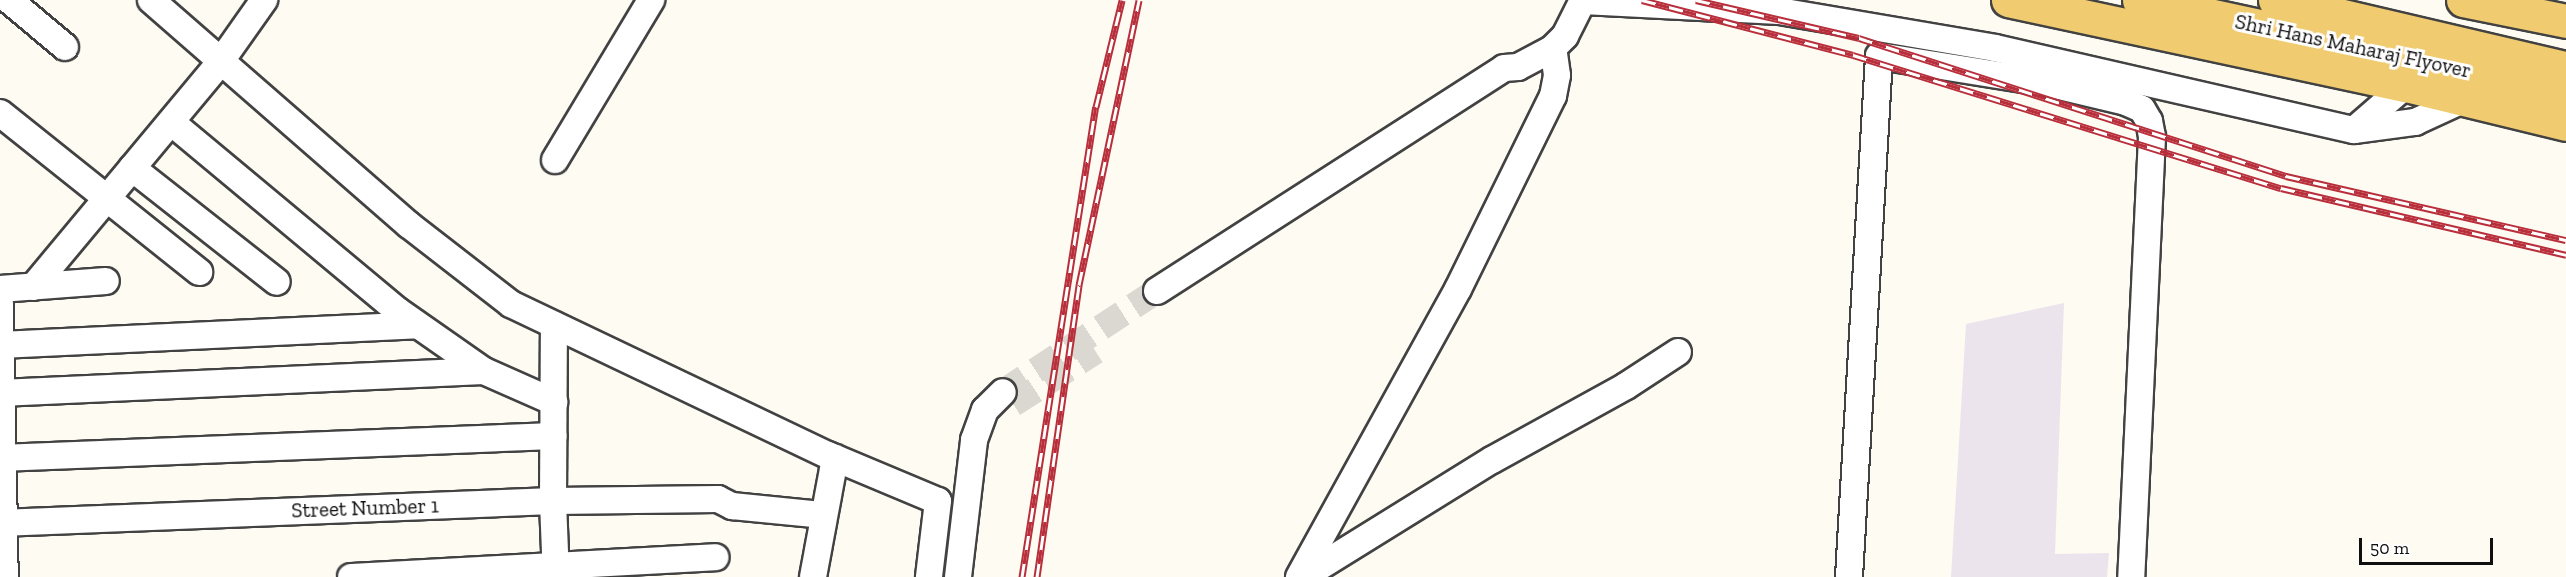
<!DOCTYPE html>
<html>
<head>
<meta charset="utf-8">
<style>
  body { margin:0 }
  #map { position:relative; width:2566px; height:577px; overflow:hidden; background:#fefbf2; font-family:"Zilla Slab",serif }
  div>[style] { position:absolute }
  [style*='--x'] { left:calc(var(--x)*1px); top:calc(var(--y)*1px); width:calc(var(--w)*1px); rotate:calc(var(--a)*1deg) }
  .industrial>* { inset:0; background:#ece4ed }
  .minor-tunnel>* { height:26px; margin-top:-13px; transform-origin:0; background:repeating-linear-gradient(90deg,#dad8d0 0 26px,transparent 0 39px) }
  .roads { filter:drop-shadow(2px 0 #424242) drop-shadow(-2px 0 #424242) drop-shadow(0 2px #424242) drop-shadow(0 -2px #424242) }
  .minor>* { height:26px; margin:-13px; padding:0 13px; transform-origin:13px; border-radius:13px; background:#fff }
  .major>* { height:33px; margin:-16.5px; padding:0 16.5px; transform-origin:16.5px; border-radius:16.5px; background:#f0cb70 }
  .rail>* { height:7px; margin-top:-3.5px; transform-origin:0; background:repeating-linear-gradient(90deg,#fff 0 14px,#b82e3b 0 28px); box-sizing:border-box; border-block:2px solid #b82e3b }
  span { translate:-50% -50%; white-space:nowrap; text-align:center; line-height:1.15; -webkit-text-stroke:6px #fff; paint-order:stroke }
  .street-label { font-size:21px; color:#0f0f0f }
  .scale { position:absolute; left:2359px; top:538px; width:134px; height:27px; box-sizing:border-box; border:3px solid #0f0f0f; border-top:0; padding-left:8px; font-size:18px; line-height:21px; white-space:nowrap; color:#0f0f0f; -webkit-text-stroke:4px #fff; paint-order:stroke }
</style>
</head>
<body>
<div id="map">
  <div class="industrial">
    <i style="clip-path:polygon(2064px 303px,2055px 554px,2109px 553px,2107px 577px,1951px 577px,1966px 324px)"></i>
  </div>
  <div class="minor-tunnel">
    <i style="--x:1003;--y:392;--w:184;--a:-33.3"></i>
    <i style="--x:1013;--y:404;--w:98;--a:-32.6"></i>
  </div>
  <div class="roads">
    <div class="minor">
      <i style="--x:9;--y:0;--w:73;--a:40"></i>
      <i style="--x:151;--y:0;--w:342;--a:41.1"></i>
      <i style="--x:409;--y:225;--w:129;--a:37.8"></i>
      <i style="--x:511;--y:304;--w:351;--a:25.5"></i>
      <i style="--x:828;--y:455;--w:119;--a:22.7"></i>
      <i style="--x:938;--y:501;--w:77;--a:96.8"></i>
      <i style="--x:1583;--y:1;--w:196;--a:2.9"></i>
      <i style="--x:1779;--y:11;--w:219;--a:9.7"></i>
      <i style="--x:1995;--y:48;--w:368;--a:12.9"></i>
      <i style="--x:2354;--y:130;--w:62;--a:-7.5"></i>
      <i style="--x:2415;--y:122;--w:55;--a:-24.7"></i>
      <i style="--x:0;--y:113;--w:255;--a:38.6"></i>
      <i style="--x:171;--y:122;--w:295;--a:39.8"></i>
      <i style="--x:398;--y:311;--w:105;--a:34.9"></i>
      <i style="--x:484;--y:371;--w:77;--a:23.9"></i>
      <i style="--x:2354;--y:130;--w:69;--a:-40.9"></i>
      <i style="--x:555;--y:160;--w:187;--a:-59"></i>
      <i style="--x:132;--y:168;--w:184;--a:38.2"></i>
      <i style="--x:33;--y:287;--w:294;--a:-50.2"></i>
      <i style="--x:221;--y:61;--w:75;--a:-54.8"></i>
      <i style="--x:0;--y:289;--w:106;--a:-4.3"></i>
      <i style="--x:1157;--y:291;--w:412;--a:-32.7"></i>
      <i style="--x:1504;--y:68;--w:14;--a:-4"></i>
      <i style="--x:1518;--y:67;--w:40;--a:-28"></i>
      <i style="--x:1553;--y:48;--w:17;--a:-45"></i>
      <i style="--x:1565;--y:36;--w:40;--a:-63.4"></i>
      <i style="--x:0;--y:304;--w:273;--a:89"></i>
      <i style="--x:0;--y:345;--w:418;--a:-2.7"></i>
      <i style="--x:0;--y:393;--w:484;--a:-2.6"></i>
      <i style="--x:0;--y:458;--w:554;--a:-2.27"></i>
      <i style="--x:0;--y:523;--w:553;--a:-2.28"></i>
      <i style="--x:553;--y:501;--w:176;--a:-89.7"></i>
      <i style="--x:351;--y:577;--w:365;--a:-3.1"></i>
      <i style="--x:556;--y:577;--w:76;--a:-92.3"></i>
      <i style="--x:553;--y:501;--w:165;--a:-0.7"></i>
      <i style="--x:718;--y:499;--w:16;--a:27"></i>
      <i style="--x:732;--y:506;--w:90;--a:5.7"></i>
      <i style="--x:813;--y:577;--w:121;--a:-79.5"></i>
      <i style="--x:958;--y:577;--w:138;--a:-83.3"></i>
      <i style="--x:974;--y:440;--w:32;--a:-70"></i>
      <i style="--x:985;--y:410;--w:25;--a:-45"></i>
      <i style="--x:1299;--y:577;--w:329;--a:-61.1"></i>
      <i style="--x:1458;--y:289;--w:215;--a:-63.8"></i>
      <i style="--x:1553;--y:96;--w:21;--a:-79"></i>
      <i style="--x:1557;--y:75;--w:27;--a:-98"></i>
      <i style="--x:1303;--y:577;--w:222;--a:-31.8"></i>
      <i style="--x:1492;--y:460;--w:153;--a:-28.9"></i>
      <i style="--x:1626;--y:386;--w:62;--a:-33.2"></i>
      <i style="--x:1849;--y:577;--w:522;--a:-86.7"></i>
      <i style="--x:1879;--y:56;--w:170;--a:9.1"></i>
      <i style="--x:2047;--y:83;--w:81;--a:13.5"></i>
      <i style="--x:2126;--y:102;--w:17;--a:24"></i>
      <i style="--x:2142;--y:109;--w:14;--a:60"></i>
      <i style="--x:2149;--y:121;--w:16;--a:79"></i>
      <i style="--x:2152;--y:137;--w:441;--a:92.7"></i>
    </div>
    <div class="major">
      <i style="--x:2008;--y:0;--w:407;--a:12.1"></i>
      <i style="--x:2406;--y:85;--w:165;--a:13.7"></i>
      <i style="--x:2139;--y:0;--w:437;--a:12.2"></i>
      <i style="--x:2275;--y:0;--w:299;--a:13.2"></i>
      <i style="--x:2463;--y:0;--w:105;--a:11.5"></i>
    </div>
  </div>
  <div class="rail">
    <i style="--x:1642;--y:0;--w:218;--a:14.6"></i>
    <i style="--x:1853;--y:55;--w:448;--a:17.3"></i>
    <i style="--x:2281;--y:188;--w:293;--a:13.2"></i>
    <i style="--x:1696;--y:0;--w:167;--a:13.1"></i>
    <i style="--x:1859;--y:38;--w:449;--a:17.9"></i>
    <i style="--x:2286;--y:176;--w:287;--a:12.9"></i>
    <i style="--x:1022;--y:577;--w:476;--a:-81.1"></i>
    <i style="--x:1096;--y:107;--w:110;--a:-76.3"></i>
    <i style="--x:1037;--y:577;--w:295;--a:-81.8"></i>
    <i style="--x:1079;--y:285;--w:291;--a:-78.1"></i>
  </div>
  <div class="street-label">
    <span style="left:2353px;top:46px;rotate:12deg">Shri Hans Maharaj Flyover</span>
    <span style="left:365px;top:508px;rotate:-2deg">Street Number 1</span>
  </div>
  <div class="scale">50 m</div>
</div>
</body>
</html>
